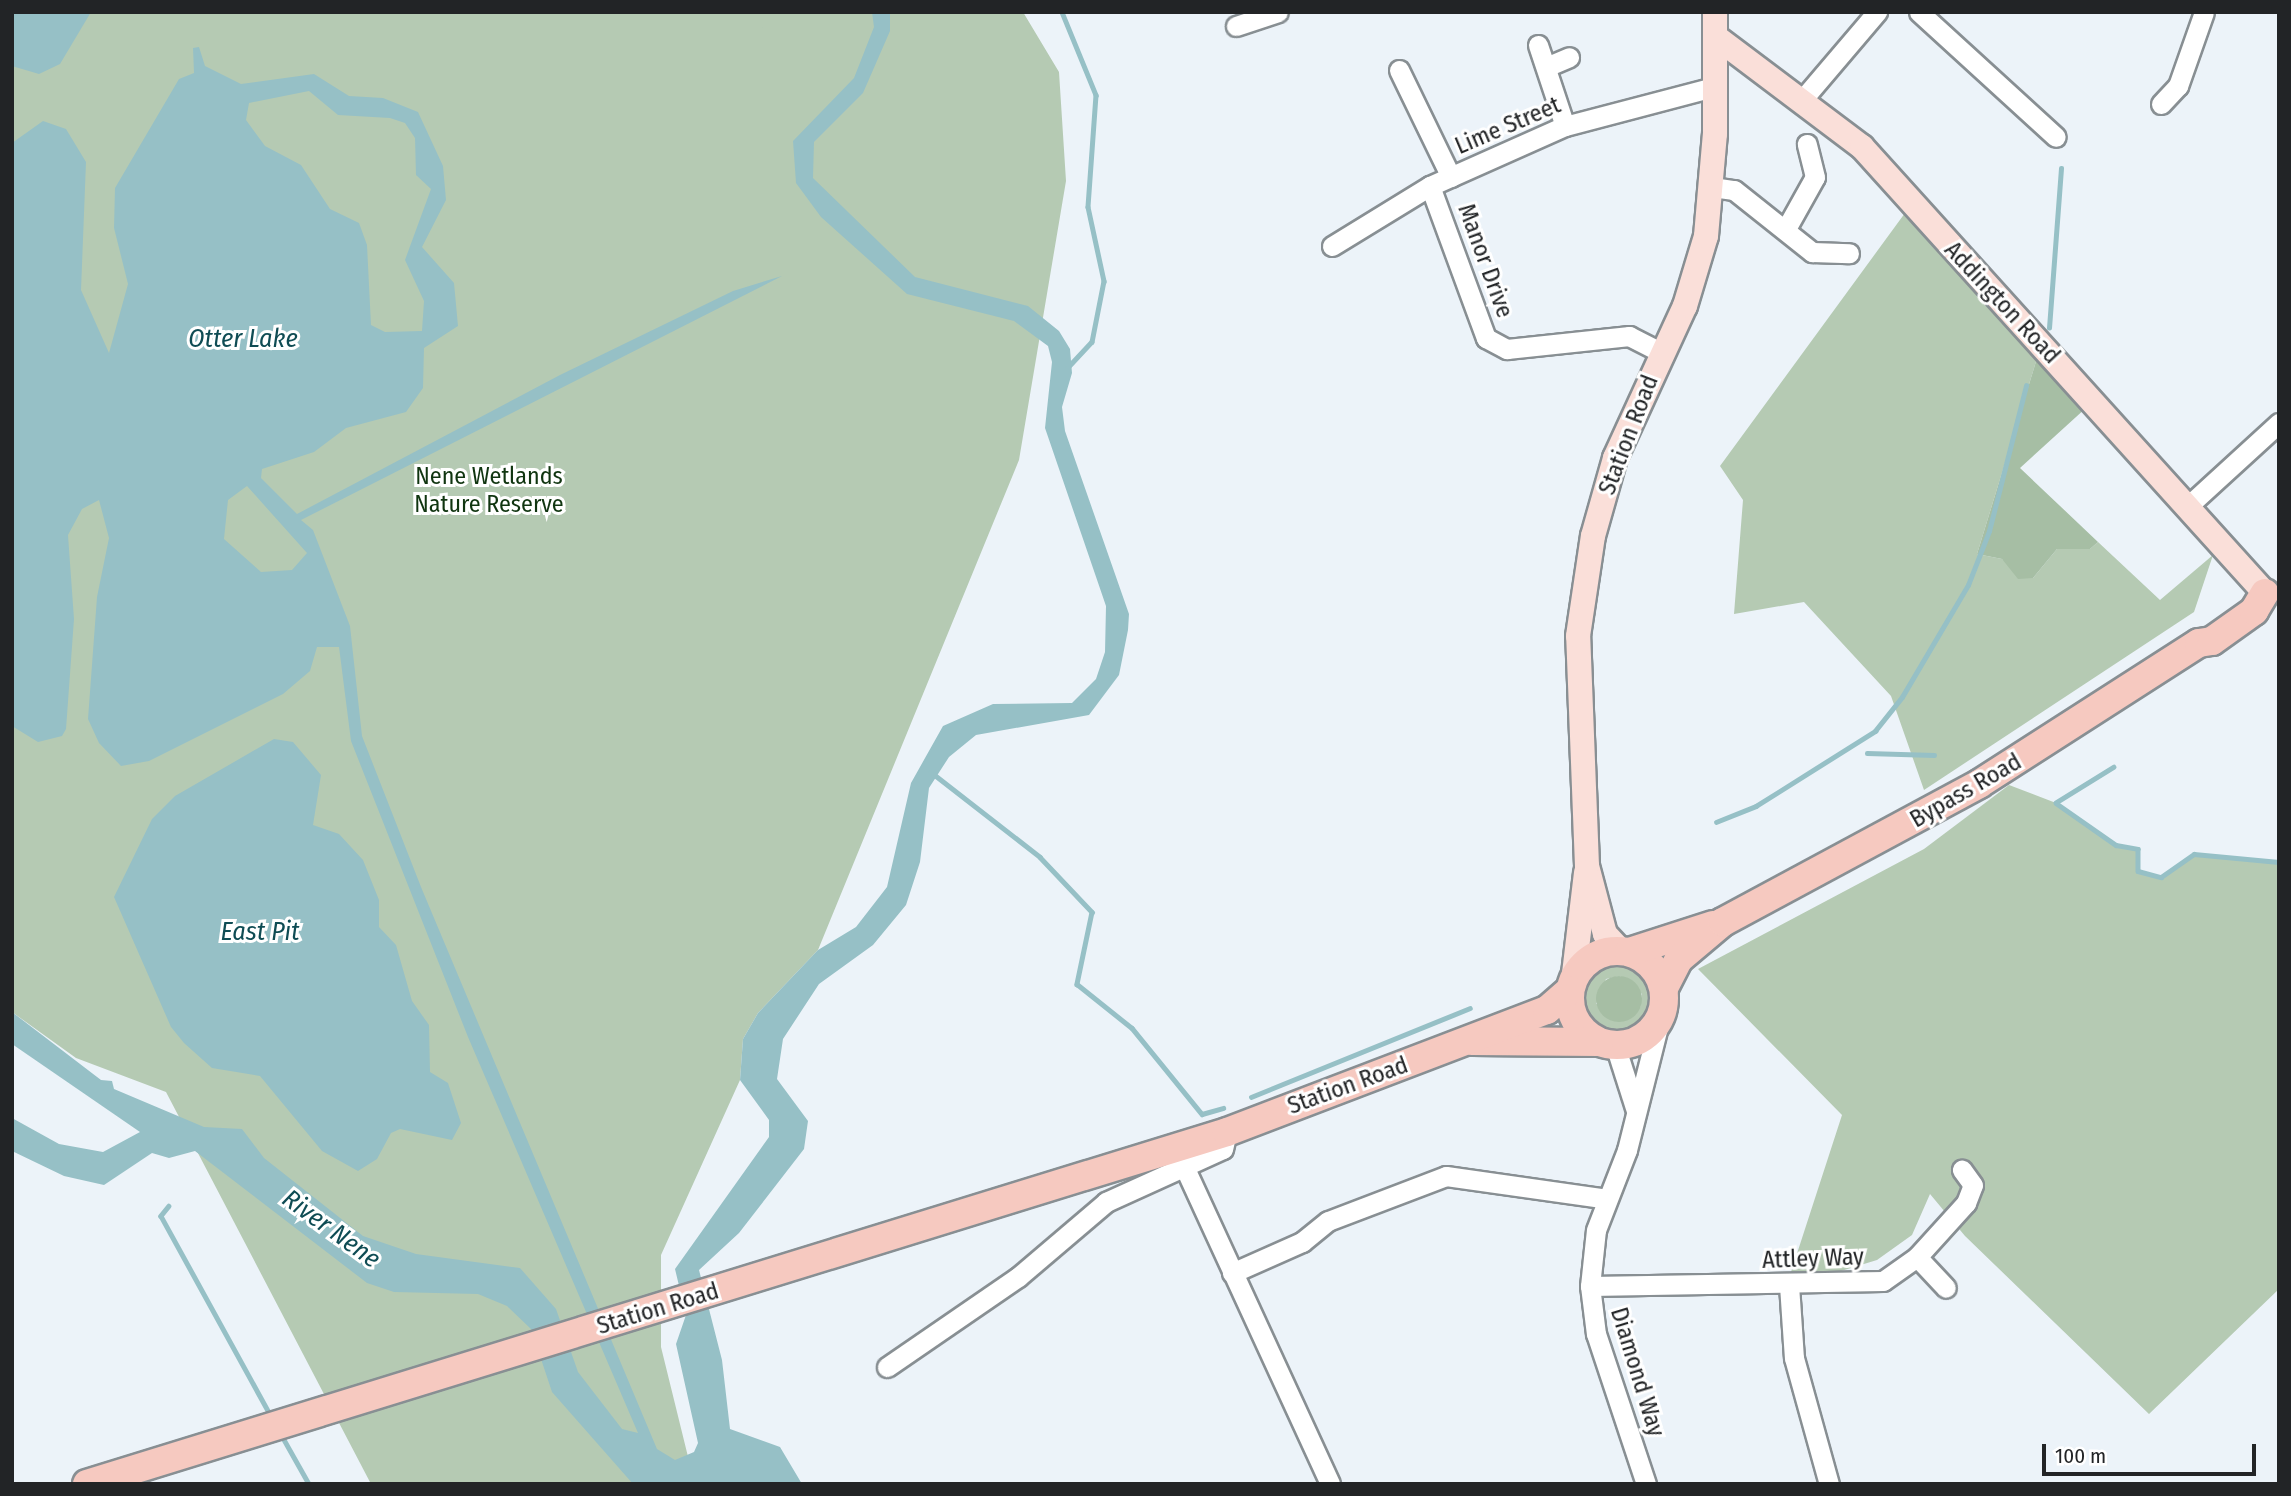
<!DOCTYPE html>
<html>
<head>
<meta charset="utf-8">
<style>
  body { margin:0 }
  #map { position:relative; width:2291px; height:1496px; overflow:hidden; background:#ecf3f9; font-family:"Fira Sans Condensed",sans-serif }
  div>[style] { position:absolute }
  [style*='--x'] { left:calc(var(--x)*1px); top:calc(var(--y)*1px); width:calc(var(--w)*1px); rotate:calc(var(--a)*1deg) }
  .green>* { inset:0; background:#b5cab3 }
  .forest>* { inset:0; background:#a6bea4 }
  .round { border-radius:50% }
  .water>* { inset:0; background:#96c0c6 }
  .stream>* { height:4.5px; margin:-2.25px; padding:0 2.25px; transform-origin:2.25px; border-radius:2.25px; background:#96c0c6 }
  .roads { filter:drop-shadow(2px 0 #888f93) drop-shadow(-2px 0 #888f93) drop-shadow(0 2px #888f93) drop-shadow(0 -2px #888f93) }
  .minor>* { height:19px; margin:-9.5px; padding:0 9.5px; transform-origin:9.5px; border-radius:9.5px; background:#fff }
  .major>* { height:24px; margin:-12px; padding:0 12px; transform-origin:12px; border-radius:12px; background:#fadfd9 }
  .highway>* { height:28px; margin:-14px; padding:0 14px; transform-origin:14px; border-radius:14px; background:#f6c9c0 }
  .highway>.ring { margin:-14px; padding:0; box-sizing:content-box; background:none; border:28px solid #f6c9c0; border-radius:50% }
  span { translate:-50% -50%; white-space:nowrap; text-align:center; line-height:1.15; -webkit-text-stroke:6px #fff; paint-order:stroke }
  .street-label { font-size:24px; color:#222426 }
  .park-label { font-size:24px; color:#103510 }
  .water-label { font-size:26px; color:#0f4c54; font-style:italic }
  .frame { position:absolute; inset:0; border:14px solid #222426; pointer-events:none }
  .scale { position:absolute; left:2042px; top:1444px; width:214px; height:32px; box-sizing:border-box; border:4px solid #222426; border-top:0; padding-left:9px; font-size:21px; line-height:24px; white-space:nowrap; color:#222426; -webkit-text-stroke:5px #fff; paint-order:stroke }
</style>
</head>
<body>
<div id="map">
  <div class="green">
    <i style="clip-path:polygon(12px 12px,1023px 12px,1059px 72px,1066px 181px,1019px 460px,818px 950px,758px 1013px,743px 1039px,740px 1080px,661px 1255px,661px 1347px,693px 1477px,682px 1484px,371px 1484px,166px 1092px,76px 1058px,12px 1012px)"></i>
    <i style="clip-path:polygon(1905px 213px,2038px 355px,1977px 554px,2002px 559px,2033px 578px,2057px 549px,2090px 549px,2098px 542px,2160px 600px,2213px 555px,2194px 612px,1924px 790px,1891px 696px,1804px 602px,1734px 614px,1743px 500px,1720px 466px)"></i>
    <i style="clip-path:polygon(2009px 785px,2056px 803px,2116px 845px,2138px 849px,2139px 871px,2161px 877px,2194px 854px,2279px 862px,2279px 1289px,2149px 1414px,1965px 1236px,1930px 1194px,1912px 1235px,1877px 1260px,1841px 1271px,1791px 1272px,1842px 1115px,1698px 969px,1924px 849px)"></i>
    <i style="clip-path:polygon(evenodd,1612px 963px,1636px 968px,1653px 996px,1645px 1021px,1624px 1034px,1592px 1025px,1581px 1001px,1590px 975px,1612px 963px,1620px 976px,1642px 994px,1640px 1008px,1596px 1004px,1606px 979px,1620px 976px)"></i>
  </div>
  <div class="forest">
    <i style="clip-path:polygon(2038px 355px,2087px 407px,2020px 468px,2098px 542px,2090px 549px,2057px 549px,2033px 578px,2018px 579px,2002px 559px,1977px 554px)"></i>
    <i class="round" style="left:1596px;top:976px;width:46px;height:46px"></i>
  </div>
  <div class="water">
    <i style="clip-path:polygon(12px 12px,91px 12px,60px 64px,39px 74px,12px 66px)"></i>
    <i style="clip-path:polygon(evenodd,872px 12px,890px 12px,890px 31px,863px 93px,814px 142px,813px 178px,915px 277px,1028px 306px,1059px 331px,1070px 349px,1072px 373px,1062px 407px,1065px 431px,1129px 614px,1128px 630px,1119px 675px,1089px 715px,976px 735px,949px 757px,929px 788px,920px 862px,906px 905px,873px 945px,819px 984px,783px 1039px,777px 1079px,808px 1121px,804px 1149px,739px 1233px,699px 1270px,722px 1360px,730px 1429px,780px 1447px,802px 1484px,633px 1484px,552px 1392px,531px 1329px,507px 1306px,478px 1294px,394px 1292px,367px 1283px,195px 1151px,169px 1158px,152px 1153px,104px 1185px,64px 1176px,12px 1151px,12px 1118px,59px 1144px,103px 1152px,140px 1132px,12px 1044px,12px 1012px,101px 1080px,112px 1081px,114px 1089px,204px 1127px,242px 1129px,264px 1158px,363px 1236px,416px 1254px,520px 1268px,556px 1309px,578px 1372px,622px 1429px,638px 1433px,468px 1037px,351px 741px,339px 647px,317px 647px,310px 671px,283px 694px,149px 761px,121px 766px,99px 743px,88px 719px,97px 597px,109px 538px,99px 500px,82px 509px,68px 535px,74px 619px,66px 729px,62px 736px,38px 742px,12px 726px,12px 143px,43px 121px,66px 129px,86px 162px,81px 290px,109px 353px,128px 284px,114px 228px,115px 188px,179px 79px,194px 73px,193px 48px,199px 47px,205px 66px,241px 84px,314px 74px,349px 96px,383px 98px,418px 112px,443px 166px,446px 200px,422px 247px,454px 283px,458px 326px,424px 348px,423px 388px,406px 412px,346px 428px,314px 452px,262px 469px,261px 478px,297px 514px,560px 375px,733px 291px,782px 276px,301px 520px,313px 530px,350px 626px,362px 736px,421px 887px,657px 1449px,675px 1460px,694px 1452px,698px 1443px,676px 1344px,686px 1315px,675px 1269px,769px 1137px,769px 1120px,740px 1080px,743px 1039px,758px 1013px,818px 950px,856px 927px,887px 887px,911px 783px,943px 726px,993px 704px,1072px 703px,1096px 679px,1105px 652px,1106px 606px,1045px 428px,1052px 362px,1048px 346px,1014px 321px,907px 294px,821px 217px,796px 183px,793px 141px,854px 78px,874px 27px,872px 12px,309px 91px,338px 115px,390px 118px,405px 123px,415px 138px,416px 175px,431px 189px,405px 260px,424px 301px,422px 331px,385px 332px,371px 325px,367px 245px,359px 223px,330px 209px,301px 165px,265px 146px,246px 120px,249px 103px,309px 91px,872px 12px,247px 486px,307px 553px,292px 570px,261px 572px,224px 539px,228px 500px,247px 486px)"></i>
    <i style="clip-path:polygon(274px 739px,293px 742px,321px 775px,313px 825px,339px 834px,363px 860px,379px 900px,379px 927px,396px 945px,412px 1001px,429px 1025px,430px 1072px,448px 1083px,461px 1123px,452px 1140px,400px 1129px,391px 1133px,377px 1159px,358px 1171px,322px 1151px,260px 1076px,212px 1068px,184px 1043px,171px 1027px,114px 897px,152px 819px,175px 796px)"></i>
  </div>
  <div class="stream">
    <i style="--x:1062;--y:12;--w:90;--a:67.7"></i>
    <i style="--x:1096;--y:95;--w:112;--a:94.1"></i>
    <i style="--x:1088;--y:207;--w:76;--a:77.8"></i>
    <i style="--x:1104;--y:281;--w:62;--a:101.1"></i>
    <i style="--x:1092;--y:342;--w:35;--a:133"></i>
    <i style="--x:2049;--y:328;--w:160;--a:-85.7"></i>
    <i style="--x:1867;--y:753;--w:67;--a:1.7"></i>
    <i style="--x:2114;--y:767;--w:68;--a:148.2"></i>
    <i style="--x:2056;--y:803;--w:73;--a:35"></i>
    <i style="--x:2116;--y:845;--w:22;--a:10"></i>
    <i style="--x:2138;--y:849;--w:22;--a:90"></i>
    <i style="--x:2138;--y:871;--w:24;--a:15"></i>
    <i style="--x:2161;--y:877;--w:40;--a:-34.9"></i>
    <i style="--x:2194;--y:854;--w:85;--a:5.4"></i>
    <i style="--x:931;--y:772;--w:138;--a:37.9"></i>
    <i style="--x:1040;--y:857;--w:76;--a:46.6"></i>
    <i style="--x:1092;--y:912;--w:74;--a:101.8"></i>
    <i style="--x:1077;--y:984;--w:70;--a:38.7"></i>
    <i style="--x:1132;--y:1028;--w:111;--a:50.9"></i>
    <i style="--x:1202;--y:1114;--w:22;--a:-16"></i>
    <i style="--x:1716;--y:822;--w:43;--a:-21.8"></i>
    <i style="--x:1756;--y:806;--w:141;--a:-32.2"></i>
    <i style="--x:1875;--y:731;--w:43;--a:-51.5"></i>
    <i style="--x:1902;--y:697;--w:130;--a:-59.5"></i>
    <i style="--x:1968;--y:585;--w:58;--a:-68.7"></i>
    <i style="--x:1989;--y:531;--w:150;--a:-75.7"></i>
    <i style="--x:1251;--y:1097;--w:236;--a:-22.1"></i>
    <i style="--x:169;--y:1206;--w:13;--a:129"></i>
    <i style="--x:161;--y:1216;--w:228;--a:61.2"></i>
    <i style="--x:282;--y:1436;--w:55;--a:60.6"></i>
  </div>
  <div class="roads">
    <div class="minor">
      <i style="--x:1919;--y:12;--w:185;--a:42.4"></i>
      <i style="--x:1236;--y:26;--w:44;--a:-18.4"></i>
      <i style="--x:1538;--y:45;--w:85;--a:71.6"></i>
      <i style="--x:1546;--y:67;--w:25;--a:-23"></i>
      <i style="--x:1399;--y:70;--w:119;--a:64.1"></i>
      <i style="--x:1802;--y:100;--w:116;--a:-49.6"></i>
      <i style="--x:2161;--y:104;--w:25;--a:-47"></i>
      <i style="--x:2178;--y:86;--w:78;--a:-70.6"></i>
      <i style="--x:1430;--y:186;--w:162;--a:69.8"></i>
      <i style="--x:1486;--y:338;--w:24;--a:28"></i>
      <i style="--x:1507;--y:349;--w:123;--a:-6.1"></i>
      <i style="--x:1629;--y:336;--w:38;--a:27"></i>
      <i style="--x:1712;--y:187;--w:22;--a:8"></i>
      <i style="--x:1734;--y:190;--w:100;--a:38.5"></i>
      <i style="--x:1812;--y:252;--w:37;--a:2"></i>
      <i style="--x:1787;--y:227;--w:57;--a:-60.8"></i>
      <i style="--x:1815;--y:177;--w:34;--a:-104"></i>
      <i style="--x:1332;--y:246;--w:115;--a:-31.5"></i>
      <i style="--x:1430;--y:186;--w:148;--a:-24"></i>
      <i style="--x:1565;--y:126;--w:157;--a:-14.7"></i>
      <i style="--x:2188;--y:506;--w:123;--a:-42.4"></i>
      <i style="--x:1615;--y:1045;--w:69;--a:72.3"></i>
      <i style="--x:1183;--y:1164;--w:352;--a:65.3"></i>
      <i style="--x:1917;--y:1257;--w:42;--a:46.9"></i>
      <i style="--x:1232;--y:1273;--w:77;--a:-23.9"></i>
      <i style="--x:1302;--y:1242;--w:33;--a:-39"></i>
      <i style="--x:1328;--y:1221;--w:126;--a:-20.9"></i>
      <i style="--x:1446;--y:1176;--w:163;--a:8.1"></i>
      <i style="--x:1789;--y:1285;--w:73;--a:86.1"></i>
      <i style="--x:1794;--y:1358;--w:131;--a:74.5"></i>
      <i style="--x:1590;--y:1286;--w:293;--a:-1"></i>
      <i style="--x:1883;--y:1281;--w:42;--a:-35.2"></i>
      <i style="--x:1917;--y:1257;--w:73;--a:-47.8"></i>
      <i style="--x:1966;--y:1203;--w:19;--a:-69"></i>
      <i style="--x:1973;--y:1185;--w:19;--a:-126"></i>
      <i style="--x:887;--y:1367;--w:159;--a:-34.5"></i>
      <i style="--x:1018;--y:1277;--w:116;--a:-40.4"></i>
      <i style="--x:1106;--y:1202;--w:128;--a:-24.4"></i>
      <i style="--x:1223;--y:1149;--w:17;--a:-77"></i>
      <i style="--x:1646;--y:1484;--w:158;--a:-108.4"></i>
      <i style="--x:1596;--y:1334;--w:48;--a:-97.1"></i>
      <i style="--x:1590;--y:1286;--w:56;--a:-83.9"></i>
      <i style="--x:1596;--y:1230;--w:86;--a:-68.8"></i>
      <i style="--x:1627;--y:1150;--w:139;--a:-75.9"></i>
    </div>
    <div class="major">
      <i style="--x:1716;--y:37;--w:183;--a:37"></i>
      <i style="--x:1862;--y:147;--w:601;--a:47.9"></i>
      <i style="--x:1620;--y:950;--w:22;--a:-133"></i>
      <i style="--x:1605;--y:934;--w:70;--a:-104.8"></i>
      <i style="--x:1587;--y:866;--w:230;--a:-92.2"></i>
      <i style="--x:1578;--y:636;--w:101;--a:-81.5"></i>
      <i style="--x:1593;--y:536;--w:81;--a:-74.2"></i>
      <i style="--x:1615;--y:458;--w:167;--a:-65.3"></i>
      <i style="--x:1685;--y:306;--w:73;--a:-73.3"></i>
      <i style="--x:1706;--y:236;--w:102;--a:-85"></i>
      <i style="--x:1715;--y:134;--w:122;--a:-90"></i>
      <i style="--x:1573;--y:982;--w:110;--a:-83.2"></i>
    </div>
    <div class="highway">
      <i class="ring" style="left:1570px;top:951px;width:66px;height:66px"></i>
      <i style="--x:1629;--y:952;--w:88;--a:-17.8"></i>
      <i style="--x:1664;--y:988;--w:33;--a:-63"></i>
      <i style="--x:1679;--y:959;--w:57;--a:-40.1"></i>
      <i style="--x:1723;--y:922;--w:291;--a:-28.3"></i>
      <i style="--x:1979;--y:784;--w:261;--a:-32.7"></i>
      <i style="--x:2199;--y:643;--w:13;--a:-9"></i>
      <i style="--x:2212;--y:641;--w:52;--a:-35.5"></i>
      <i style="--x:2254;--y:611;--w:21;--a:-59"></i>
      <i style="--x:1472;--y:1041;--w:127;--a:0.5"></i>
      <i style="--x:87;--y:1484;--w:1193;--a:-17.16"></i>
      <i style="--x:1227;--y:1132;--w:342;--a:-20.9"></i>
      <i style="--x:1547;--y:1010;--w:30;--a:-41"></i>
    </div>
  </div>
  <div class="street-label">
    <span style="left:1508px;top:126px;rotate:-23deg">Lime Street</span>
    <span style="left:1485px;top:261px;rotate:70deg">Manor Drive</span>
    <span style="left:2002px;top:303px;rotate:47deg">Addington Road</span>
    <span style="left:1629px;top:435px;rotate:-69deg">Station Road</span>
    <span style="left:1966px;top:791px;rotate:-30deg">Bypass Road</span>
    <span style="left:1348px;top:1086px;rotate:-20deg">Station Road</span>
    <span style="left:1813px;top:1259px;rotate:-2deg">Attley Way</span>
    <span style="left:658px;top:1309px;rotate:-17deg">Station Road</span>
    <span style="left:1637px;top:1372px;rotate:73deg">Diamond Way</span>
  </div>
  <div class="park-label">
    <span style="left:489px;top:491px">Nene Wetlands<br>Nature Reserve</span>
  </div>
  <div class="water-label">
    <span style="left:243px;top:339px">Otter Lake</span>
    <span style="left:260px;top:932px">East Pit</span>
    <span style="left:331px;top:1229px;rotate:36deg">River Nene</span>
  </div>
  <div class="frame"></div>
  <div class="scale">100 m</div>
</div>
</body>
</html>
